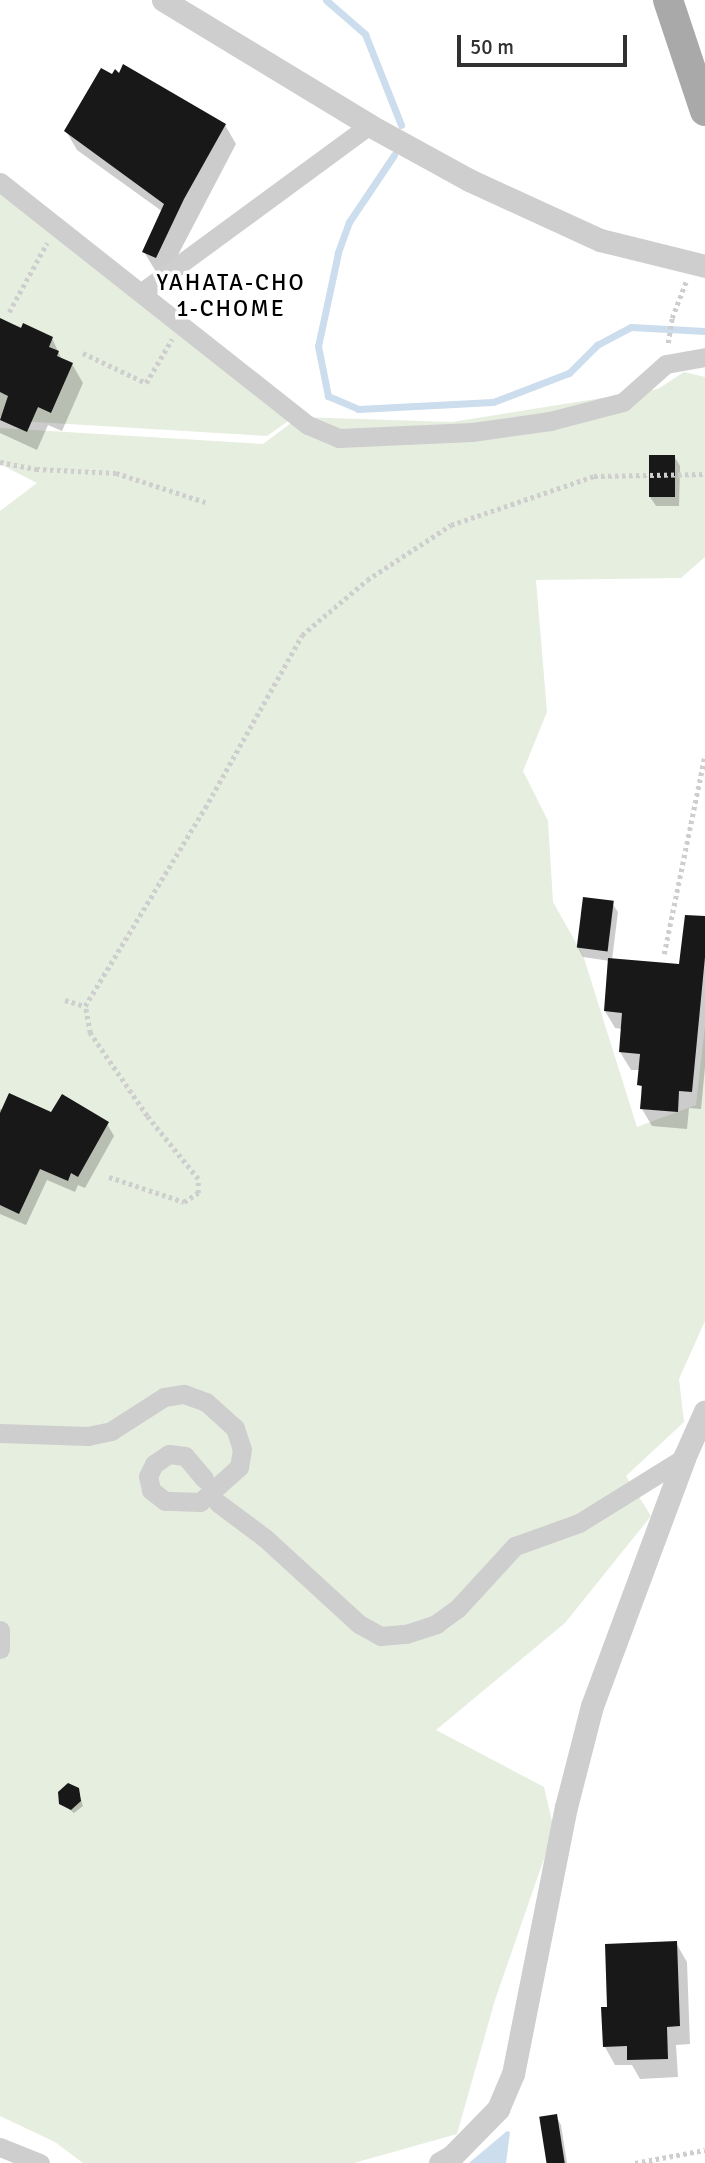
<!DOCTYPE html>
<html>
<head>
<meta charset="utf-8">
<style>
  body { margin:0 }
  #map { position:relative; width:705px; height:2163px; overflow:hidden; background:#fff; font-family:Signika,sans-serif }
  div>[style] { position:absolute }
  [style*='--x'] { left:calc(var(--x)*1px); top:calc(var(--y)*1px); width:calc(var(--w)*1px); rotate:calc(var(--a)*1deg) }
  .green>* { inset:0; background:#e6eedf }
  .water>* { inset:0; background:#ccdded }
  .shadow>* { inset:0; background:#0003 }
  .stream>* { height:7px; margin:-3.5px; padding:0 3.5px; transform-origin:3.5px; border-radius:3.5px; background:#ccdded }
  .building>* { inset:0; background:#181818; transform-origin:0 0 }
  .path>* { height:4.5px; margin-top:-2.25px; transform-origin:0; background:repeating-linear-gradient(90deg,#cecece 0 3.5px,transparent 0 7px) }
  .minor>* { height:19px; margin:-9.5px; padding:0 9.5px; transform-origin:9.5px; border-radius:9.5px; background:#cecece }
  .tertiary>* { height:23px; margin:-11.5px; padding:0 11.5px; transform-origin:11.5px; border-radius:11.5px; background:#cecece }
  .primary>* { height:30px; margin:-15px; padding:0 15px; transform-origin:15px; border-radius:15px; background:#a9a9a9 }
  span { translate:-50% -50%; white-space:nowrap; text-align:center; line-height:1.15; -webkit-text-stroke:7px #fff; paint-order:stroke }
  .neighbourhood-label { font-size:23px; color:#000; letter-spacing:2px }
  .scale { position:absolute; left:457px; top:35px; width:170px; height:32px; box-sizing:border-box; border:4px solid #313131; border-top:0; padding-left:9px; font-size:21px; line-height:24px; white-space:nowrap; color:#313131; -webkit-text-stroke:5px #fff; paint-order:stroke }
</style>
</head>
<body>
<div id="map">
  <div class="green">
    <i style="clip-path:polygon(0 191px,294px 417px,267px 436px,35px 422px,0 416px)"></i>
    <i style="clip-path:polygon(684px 372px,705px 377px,705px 557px,681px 578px,536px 580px,547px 712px,523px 771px,548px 821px,553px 902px,583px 955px,637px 1127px,696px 1105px,705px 1026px,705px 1321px,679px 1379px,684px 1422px,626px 1476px,651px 1516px,565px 1623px,436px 1730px,544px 1787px,554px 1830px,495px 2000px,457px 2134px,354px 2163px,83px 2163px,55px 2142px,0 2116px,0 511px,37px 483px,0 464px,0 428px,263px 444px,299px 417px,452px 422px,658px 389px)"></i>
  </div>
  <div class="water">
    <i style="clip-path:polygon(507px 2131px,510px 2132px,506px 2163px,469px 2163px)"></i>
  </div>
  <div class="shadow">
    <i style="clip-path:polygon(225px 125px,236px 144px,167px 276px,155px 270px,144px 252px,163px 212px,77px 150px,66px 131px)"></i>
    <i style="clip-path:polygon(0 320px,52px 338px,62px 360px,72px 364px,83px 383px,62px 431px,48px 425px,37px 450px,0 433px)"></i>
    <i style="clip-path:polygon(674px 456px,680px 466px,679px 506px,656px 506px,650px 497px)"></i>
    <i style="clip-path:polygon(612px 903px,618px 912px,612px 960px,681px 966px,705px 918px,705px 1067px,701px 1109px,689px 1108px,687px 1129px,652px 1126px,642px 1109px,640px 1070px,631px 1070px,620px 1052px,622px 1029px,615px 1028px,605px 1011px,610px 961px,583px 957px,578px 948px)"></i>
    <i style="clip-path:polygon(0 1109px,107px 1124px,114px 1136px,85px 1188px,78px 1185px,75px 1192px,47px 1180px,26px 1225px,0 1214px)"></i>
    <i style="clip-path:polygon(78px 1790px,83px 1806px,74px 1813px,61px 1803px)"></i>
    <i style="clip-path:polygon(676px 1943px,687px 1962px,690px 2044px,676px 2045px,678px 2077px,640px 2079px,632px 2065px,615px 2065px,605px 2047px,609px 2009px)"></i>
    <i style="clip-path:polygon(556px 2116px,561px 2125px,567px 2163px,548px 2163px)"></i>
  </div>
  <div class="stream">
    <i style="--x:326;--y:0;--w:52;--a:41.1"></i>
    <i style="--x:365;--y:34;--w:98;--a:68.4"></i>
    <i style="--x:394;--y:155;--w:81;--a:123.9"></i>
    <i style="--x:349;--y:222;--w:33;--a:110"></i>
    <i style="--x:338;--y:253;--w:95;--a:102.1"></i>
    <i style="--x:318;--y:346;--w:51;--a:78.7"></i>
    <i style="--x:328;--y:396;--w:33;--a:23"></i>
    <i style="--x:358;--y:409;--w:135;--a:-3"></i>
    <i style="--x:493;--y:402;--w:81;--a:-20.9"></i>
    <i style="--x:569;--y:373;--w:40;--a:-45"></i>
    <i style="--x:597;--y:345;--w:38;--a:-28"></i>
    <i style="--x:631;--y:327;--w:74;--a:3.1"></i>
  </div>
  <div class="building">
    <i style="clip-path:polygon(123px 64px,226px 124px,184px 199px,156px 258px,142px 252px,164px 204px,64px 131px,101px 68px,112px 74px,115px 69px,119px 73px)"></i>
    <i style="clip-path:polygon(0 318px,21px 328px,23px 323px,53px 337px,49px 347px,59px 351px,57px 356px,73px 363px,51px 413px,38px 407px,27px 432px,0 420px,8px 396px,0 392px)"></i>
    <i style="left:649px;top:455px;width:26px;height:42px"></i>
    <i style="left:583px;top:897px;width:31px;height:51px;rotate:7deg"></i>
    <i style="clip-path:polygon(685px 915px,705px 916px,705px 957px,692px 1092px,679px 1091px,678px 1112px,640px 1109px,642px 1086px,637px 1085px,640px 1054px,619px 1052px,622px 1013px,604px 1011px,608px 958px,679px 964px)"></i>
    <i style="clip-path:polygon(9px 1093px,51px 1112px,62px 1094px,109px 1122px,78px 1177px,71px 1173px,68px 1181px,40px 1169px,19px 1214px,0 1205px,0 1113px)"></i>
    <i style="clip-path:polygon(68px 1783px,79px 1788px,81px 1801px,71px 1810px,59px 1804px,58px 1792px)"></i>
    <i style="clip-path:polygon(677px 1941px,680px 2026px,667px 2027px,668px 2059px,627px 2060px,627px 2046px,603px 2047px,601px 2007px,607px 2007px,605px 1944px)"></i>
    <i style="left:557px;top:2114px;width:50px;height:18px;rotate:81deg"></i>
  </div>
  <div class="path">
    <i style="--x:9;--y:312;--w:79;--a:-61.2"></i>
    <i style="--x:668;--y:343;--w:25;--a:-81"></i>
    <i style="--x:672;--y:318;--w:39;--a:-69"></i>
    <i style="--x:83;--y:353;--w:70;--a:25.5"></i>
    <i style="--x:146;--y:383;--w:51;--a:-59.4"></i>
    <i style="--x:0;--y:462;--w:37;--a:11"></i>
    <i style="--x:36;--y:469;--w:80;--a:2.9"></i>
    <i style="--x:116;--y:473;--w:94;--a:18"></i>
    <i style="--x:664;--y:954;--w:203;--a:-78.4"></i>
    <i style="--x:65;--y:1000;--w:21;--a:17"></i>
    <i style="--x:109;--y:1177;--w:79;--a:18.4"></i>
    <i style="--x:184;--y:1202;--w:17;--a:-33"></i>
    <i style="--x:198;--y:1193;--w:14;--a:-90"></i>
    <i style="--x:198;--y:1179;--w:81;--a:-129"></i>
    <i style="--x:147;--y:1116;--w:101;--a:-124.5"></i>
    <i style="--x:90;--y:1033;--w:27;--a:-100"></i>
    <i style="--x:85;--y:1006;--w:232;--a:-58.8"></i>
    <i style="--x:205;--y:808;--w:198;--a:-60.7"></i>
    <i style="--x:302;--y:635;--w:85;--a:-40.2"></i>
    <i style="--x:367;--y:580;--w:100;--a:-33.2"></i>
    <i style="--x:451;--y:525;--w:151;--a:-18.9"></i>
    <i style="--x:594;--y:476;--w:111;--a:-1"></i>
    <i style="--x:635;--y:2163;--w:71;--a:-10.5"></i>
  </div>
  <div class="minor">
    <i style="--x:0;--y:182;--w:392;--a:38.3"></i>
    <i style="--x:308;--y:425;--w:34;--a:23"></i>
    <i style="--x:339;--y:438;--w:133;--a:-2.6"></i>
    <i style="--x:472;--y:432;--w:79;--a:-8"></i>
    <i style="--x:550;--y:421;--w:75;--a:-14.6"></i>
    <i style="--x:623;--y:402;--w:57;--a:-41.5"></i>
    <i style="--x:666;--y:364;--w:40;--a:-10"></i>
    <i style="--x:142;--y:292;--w:282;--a:-36.3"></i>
    <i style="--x:0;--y:1433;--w:88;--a:2"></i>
    <i style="--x:88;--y:1436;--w:24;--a:-12"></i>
    <i style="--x:111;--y:1431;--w:63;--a:-32.7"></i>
    <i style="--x:164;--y:1397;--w:20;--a:-9"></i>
    <i style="--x:184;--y:1394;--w:23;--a:20"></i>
    <i style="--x:206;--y:1402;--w:39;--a:42"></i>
    <i style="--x:235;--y:1428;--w:22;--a:72"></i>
    <i style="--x:242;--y:1449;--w:18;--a:99"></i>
    <i style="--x:239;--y:1467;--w:52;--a:138.1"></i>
    <i style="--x:200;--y:1502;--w:35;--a:-178"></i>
    <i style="--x:165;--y:1501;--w:18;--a:-142"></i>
    <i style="--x:151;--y:1490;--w:14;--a:-102"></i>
    <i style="--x:148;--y:1476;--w:13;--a:-63"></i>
    <i style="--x:154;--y:1464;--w:18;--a:-34"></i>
    <i style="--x:169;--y:1454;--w:16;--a:7"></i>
    <i style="--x:185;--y:1456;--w:30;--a:50"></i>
    <i style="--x:218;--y:1503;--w:59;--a:36.7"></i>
    <i style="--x:265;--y:1538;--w:127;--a:42.5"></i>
    <i style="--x:359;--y:1624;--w:25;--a:29"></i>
    <i style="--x:381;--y:1636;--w:25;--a:-5"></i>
    <i style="--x:406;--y:1634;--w:32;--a:-18"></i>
    <i style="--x:436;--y:1624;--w:26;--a:-36"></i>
    <i style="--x:457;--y:1609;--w:86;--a:-47.4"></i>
    <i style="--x:515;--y:1546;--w:68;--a:-19.8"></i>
    <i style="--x:579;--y:1523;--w:123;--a:-31.8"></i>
    <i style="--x:0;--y:1630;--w:19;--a:90"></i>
    <i style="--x:0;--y:2147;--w:43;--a:21.8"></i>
  </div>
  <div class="tertiary">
    <i style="--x:163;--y:0;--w:241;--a:31.2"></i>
    <i style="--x:369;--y:125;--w:114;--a:28.8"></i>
    <i style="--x:469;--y:180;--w:144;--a:24.6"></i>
    <i style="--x:600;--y:240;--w:108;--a:13.9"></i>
    <i style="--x:440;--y:2163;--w:14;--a:-30"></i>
    <i style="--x:452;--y:2156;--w:66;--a:-45.6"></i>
    <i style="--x:498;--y:2109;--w:38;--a:-67"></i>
    <i style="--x:513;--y:2074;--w:272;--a:-78.8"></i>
    <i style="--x:566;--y:1807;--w:104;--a:-75.6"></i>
    <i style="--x:592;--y:1706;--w:265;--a:-69.6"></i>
    <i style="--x:684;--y:1458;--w:51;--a:-65.9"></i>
  </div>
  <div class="primary">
    <i style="--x:668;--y:0;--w:117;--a:71.6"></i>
  </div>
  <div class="neighbourhood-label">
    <span style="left:231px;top:296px">YAHATA-CHO<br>1-CHOME</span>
  </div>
  <div class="scale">50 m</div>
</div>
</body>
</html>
